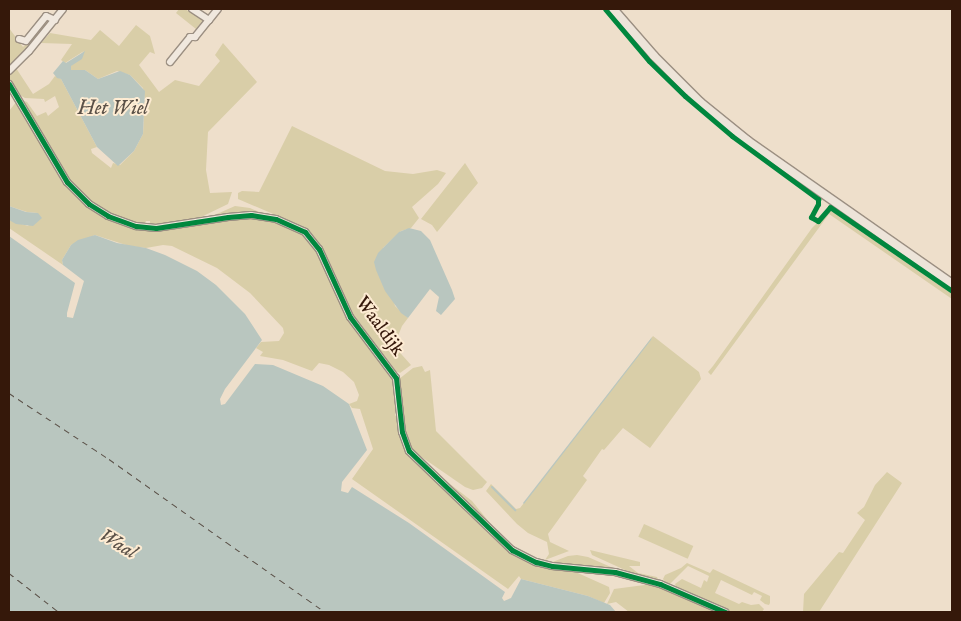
<!DOCTYPE html>
<html>
<head>
<meta charset="utf-8">
<style>
  body { margin:0 }
  #map { position:relative; width:961px; height:621px; overflow:hidden; background:#eedfcb; font-family:"IM FELL English",serif }
  div>[style] { position:absolute }
  [style*='--x'] { left:calc(var(--x)*1px); top:calc(var(--y)*1px); width:calc(var(--w)*1px); rotate:calc(var(--a)*1deg) }
  .green>* { inset:0; background:#d9cea8; transform-origin:0 0 }
  .water>* { inset:0; background:#b9c6bf }
  .stream>* { height:2px; margin:-1px; padding:0 1px; transform-origin:1px; border-radius:1px; background:#b9c6bf }
  .ferry>* { height:1px; margin-top:-0.5px; transform-origin:0; background:repeating-linear-gradient(90deg,#5b5148 0 6px,transparent 0 11px) }
  .roads { filter:drop-shadow(1px 0 #9b8f82) drop-shadow(-1px 0 #9b8f82) drop-shadow(0 1px #9b8f82) drop-shadow(0 -1px #9b8f82) }
  .minor>* { height:6px; margin:-3px; padding:0 3px; transform-origin:3px; border-radius:3px; background:#f0e8de }
  .major>* { height:8px; margin:-4px; padding:0 4px; transform-origin:4px; border-radius:4px; background:#ede4d9 }
  .cycleway>* { height:5px; margin:-2.5px; padding:0 2.5px; transform-origin:2.5px; border-radius:2.5px; background:#00873e }
  span { translate:-50% -50%; white-space:nowrap; text-align:center; line-height:1.15; -webkit-text-stroke:4px #feecd3; paint-order:stroke }
  .street-label { font-size:19px; color:#35180a }
  .water-label { font-size:20px; color:#5b5148; font-style:italic }
  .frame { position:absolute; inset:0; border:10px solid #35180a; pointer-events:none }
</style>
</head>
<body>
<div id="map">
  <div class="green">
    <i style="clip-path:polygon(179px 9px,185px 9px,203px 20px,196px 29px,176px 13px)"></i>
    <i style="clip-path:polygon(48px 21px,49px 22px,21px 56px,9px 67px,9px 28px,23px 47px)"></i>
    <i style="clip-path:polygon(136px 25px,150px 36px,155px 54px,150px 52px,139px 65px,159px 92px,175px 80px,199px 86px,220px 61px,215px 55px,223px 43px,257px 82px,208px 132px,206px 170px,210px 193px,232px 192px,228px 204px,197px 219px,150px 226px,150px 221px,146px 221px,144px 225px,123px 220px,98px 208px,71px 184px,21px 100px,27px 102px,37px 116px,46px 112px,48px 116px,59px 107px,55px 96px,45px 102px,44px 99px,25px 98px,18px 94px,9px 79px,10px 73px,16px 68px,33px 94px,49px 84px,55px 76px,61px 79px,97px 147px,91px 149px,92px 153px,111px 168px,113px 163px,120px 165px,134px 151px,143px 134px,145px 99px,143px 88px,130px 75px,117px 71px,98px 79px,85px 70px,71px 70px,70px 67px,84px 51px,65px 63px,61px 60px,72px 44px,41px 43px,50px 33px,91px 40px,100px 30px,119px 46px)"></i>
    <i style="clip-path:polygon(17px 101px,81px 200px,139px 229px,247px 217px,266px 218px,301px 232px,317px 251px,341px 304px,393px 378px,397px 407px,395px 415px,399px 419px,400px 436px,405px 449px,488px 533px,507px 548px,514px 553px,571px 570px,609px 587px,610px 593px,604px 603px,588px 596px,521px 579px,519px 576px,508px 589px,352px 479px,373px 449px,360px 409px,352px 408px,349px 404px,357px 401px,359px 395px,354px 382px,343px 372px,329px 365px,319px 363px,312px 371px,283px 360px,260px 356px,263px 352px,256px 348px,261px 342px,279px 341px,284px 333px,283px 328px,250px 293px,217px 268px,172px 246px,163px 245px,146px 248px,129px 246px,95px 235px,71px 245px,62px 260px,63px 265px,9px 228px,9px 220px,28px 226px,38px 213px,27px 212px,9px 206px,9px 111px)"></i>
    <i style="clip-path:polygon(292px 126px,385px 171px,413px 174px,437px 170px,446px 173px,438px 184px,412px 207px,419px 218px,411px 228px,401px 231px,383px 248px,395px 306px,408px 318px,402px 326px,394px 346px,411px 365px,400px 373px,395px 371px,350px 314px,319px 245px,312px 236px,292px 222px,238px 199px,238px 193px,242px 191px,259px 192px)"></i>
    <i style="clip-path:polygon(465px 163px,478px 183px,437px 232px,432px 225px,421px 219px)"></i>
    <i style="clip-path:polygon(235px 206px,250px 208px,266px 215px,210px 217px)"></i>
    <i style="clip-path:polygon(831px 209px,952px 293px,952px 299px,829px 214px,711px 375px,708px 372px,713px 366px,812px 228px)"></i>
    <i style="clip-path:polygon(653px 336px,699px 372px,701px 379px,650px 448px,623px 428px,604px 450px,602px 449px,583px 476px,587px 480px,548px 534px,550px 542px,569px 551px,545px 560px,549px 554px,547px 542px,528px 533px,517px 524px,486px 491px,491px 484px,516px 509px,520px 508px)"></i>
    <i style="clip-path:polygon(422px 366px,425px 372px,430px 370px,436px 431px,487px 482px,482px 488px,473px 490px,465px 487px,410px 449px,405px 439px,399px 379px,413px 368px)"></i>
    <i style="clip-path:polygon(887px 472px,902px 483px,819px 612px,803px 612px,804px 594px,839px 552px,843px 553px,865px 520px,857px 513px,864px 507px,875px 485px)"></i>
    <i style="clip-path:polygon(437px 474px,472px 501px,503px 539px)"></i>
    <i style="left:644px;top:524px;width:54px;height:14px;rotate:24deg"></i>
    <i style="clip-path:polygon(590px 550px,640px 562px,640px 566px,629px 566px,638px 573px,657px 577px,659px 581px,636px 575px,592px 555px)"></i>
    <i style="clip-path:polygon(577px 555px,588px 557px,620px 571px,550px 563px,568px 556px)"></i>
    <i style="clip-path:polygon(687px 563px,710px 573px,713px 569px,770px 596px,770px 603px,769px 605px,765px 604px,760px 600px,762px 596px,754px 592px,752px 595px,721px 580px,715px 593px,739px 604px,742px 602px,751px 605px,759px 604px,764px 609px,762px 612px,730px 612px,676px 587px,675px 584px,682px 579px,701px 588px,704px 580px,707px 582px,709px 576px,688px 566px,669px 585px,666px 583px,663px 579px,665px 575px,681px 568px)"></i>
    <i style="clip-path:polygon(652px 584px,656px 585px,720px 612px,629px 612px,616px 602px,607px 604px,614px 589px)"></i>
  </div>
  <div class="water">
    <i style="clip-path:polygon(85px 51px,82px 59px,71px 66px,71px 70px,85px 70px,98px 79px,120px 71px,130px 75px,145px 91px,143px 134px,134px 151px,118px 166px,97px 147px,61px 79px,57px 78px,53px 73px,63px 61px,66px 63px)"></i>
    <i style="clip-path:polygon(9px 206px,26px 212px,38px 213px,42px 218px,33px 226px,16px 224px,9px 220px)"></i>
    <i style="clip-path:polygon(409px 228px,421px 231px,430px 240px,452px 290px,455px 299px,441px 315px,436px 311px,439px 297px,430px 289px,408px 318px,401px 313px,385px 291px,376px 270px,374px 262px,378px 253px,399px 232px)"></i>
    <i style="clip-path:polygon(95px 235px,117px 243px,146px 248px,165px 255px,197px 271px,216px 285px,245px 314px,262px 340px,225px 389px,220px 399px,221px 405px,225px 404px,255px 364px,273px 365px,323px 386px,349px 404px,367px 450px,342px 482px,341px 491px,348px 493px,352px 487px,409px 523px,505px 592px,502px 598px,504px 601px,511px 598px,521px 579px,588px 596px,610px 605px,616px 612px,9px 612px,9px 236px,75px 283px,67px 313px,67px 317px,73px 318px,84px 281px,63px 265px,62px 260px,71px 245px,78px 240px)"></i>
    <i style="clip-path:polygon(652px 337px,651px 340px,524px 504px,523px 503px)"></i>
  </div>
  <div class="stream">
    <i style="--x:492;--y:487;--w:33;--a:45"></i>
  </div>
  <div class="ferry">
    <i style="--x:9;--y:393;--w:120;--a:33.4"></i>
    <i style="--x:109;--y:459;--w:265;--a:35.3"></i>
    <i style="--x:9;--y:573;--w:63;--a:38"></i>
  </div>
  <div class="roads">
    <div class="minor">
      <i style="--x:209;--y:20;--w:14;--a:-51"></i>
      <i style="--x:19;--y:39;--w:7;--a:16"></i>
      <i style="--x:26;--y:41;--w:32;--a:-51"></i>
      <i style="--x:46;--y:16;--w:10;--a:24"></i>
      <i style="--x:170;--y:62;--w:32;--a:-51"></i>
      <i style="--x:190;--y:37;--w:5;--a:0"></i>
      <i style="--x:195;--y:37;--w:22;--a:-51"></i>
      <i style="--x:209;--y:20;--w:20;--a:-147"></i>
      <i style="--x:9;--y:71;--w:28;--a:-45"></i>
      <i style="--x:29;--y:51;--w:54;--a:-51"></i>
      <i style="--x:9;--y:84;--w:114;--a:59.4"></i>
      <i style="--x:67;--y:182;--w:31;--a:45"></i>
      <i style="--x:89;--y:204;--w:22;--a:32"></i>
      <i style="--x:108;--y:216;--w:30;--a:20"></i>
      <i style="--x:136;--y:226;--w:20;--a:6"></i>
      <i style="--x:156;--y:228;--w:73;--a:-8.7"></i>
      <i style="--x:228;--y:217;--w:23;--a:-5"></i>
      <i style="--x:251;--y:215;--w:25;--a:9"></i>
      <i style="--x:276;--y:219;--w:32;--a:24"></i>
      <i style="--x:305;--y:232;--w:22;--a:51"></i>
      <i style="--x:319;--y:249;--w:75;--a:65.5"></i>
      <i style="--x:350;--y:317;--w:76;--a:53"></i>
      <i style="--x:396;--y:378;--w:54;--a:83.7"></i>
      <i style="--x:402;--y:432;--w:20;--a:70"></i>
      <i style="--x:409;--y:451;--w:143;--a:43.9"></i>
      <i style="--x:512;--y:550;--w:27;--a:27"></i>
      <i style="--x:536;--y:562;--w:16;--a:14"></i>
      <i style="--x:552;--y:566;--w:63;--a:5.4"></i>
      <i style="--x:615;--y:572;--w:47;--a:14.9"></i>
      <i style="--x:660;--y:584;--w:71;--a:23.3"></i>
    </div>
    <div class="major">
      <i style="--x:613;--y:9;--w:62;--a:48.9"></i>
      <i style="--x:654;--y:56;--w:65;--a:45"></i>
      <i style="--x:700;--y:102;--w:62;--a:39.1"></i>
      <i style="--x:748;--y:141;--w:249;--a:35"></i>
    </div>
  </div>
  <div class="cycleway">
    <i style="--x:605;--y:9;--w:68;--a:49.8"></i>
    <i style="--x:649;--y:61;--w:50;--a:44.2"></i>
    <i style="--x:685;--y:96;--w:62;--a:40.4"></i>
    <i style="--x:732;--y:136;--w:107;--a:36.2"></i>
    <i style="--x:818;--y:199;--w:5;--a:90"></i>
    <i style="--x:818;--y:204;--w:15;--a:118"></i>
    <i style="--x:811;--y:217;--w:8;--a:30"></i>
    <i style="--x:818;--y:221;--w:18;--a:-49"></i>
    <i style="--x:830;--y:207;--w:148;--a:34.5"></i>
    <i style="--x:9;--y:84;--w:114;--a:59.4"></i>
    <i style="--x:67;--y:182;--w:31;--a:45"></i>
    <i style="--x:89;--y:204;--w:22;--a:32"></i>
    <i style="--x:108;--y:216;--w:30;--a:20"></i>
    <i style="--x:136;--y:226;--w:20;--a:6"></i>
    <i style="--x:156;--y:228;--w:73;--a:-8.7"></i>
    <i style="--x:228;--y:217;--w:23;--a:-5"></i>
    <i style="--x:251;--y:215;--w:25;--a:9"></i>
    <i style="--x:276;--y:219;--w:32;--a:24"></i>
    <i style="--x:305;--y:232;--w:22;--a:51"></i>
    <i style="--x:319;--y:249;--w:75;--a:65.5"></i>
    <i style="--x:350;--y:317;--w:76;--a:53"></i>
    <i style="--x:396;--y:378;--w:54;--a:83.7"></i>
    <i style="--x:402;--y:432;--w:20;--a:70"></i>
    <i style="--x:409;--y:451;--w:143;--a:43.9"></i>
    <i style="--x:512;--y:550;--w:27;--a:27"></i>
    <i style="--x:536;--y:562;--w:16;--a:14"></i>
    <i style="--x:552;--y:566;--w:63;--a:5.4"></i>
    <i style="--x:615;--y:572;--w:47;--a:14.9"></i>
    <i style="--x:660;--y:584;--w:71;--a:23.3"></i>
  </div>
  <div class="street-label">
    <span style="left:379px;top:327px;rotate:54deg">Waaldijk</span>
  </div>
  <div class="water-label">
    <span style="left:113px;top:108px">Het Wiel</span>
    <span style="left:118px;top:544px;rotate:31deg">Waal</span>
  </div>
  <div class="frame"></div>
</div>
</body>
</html>
